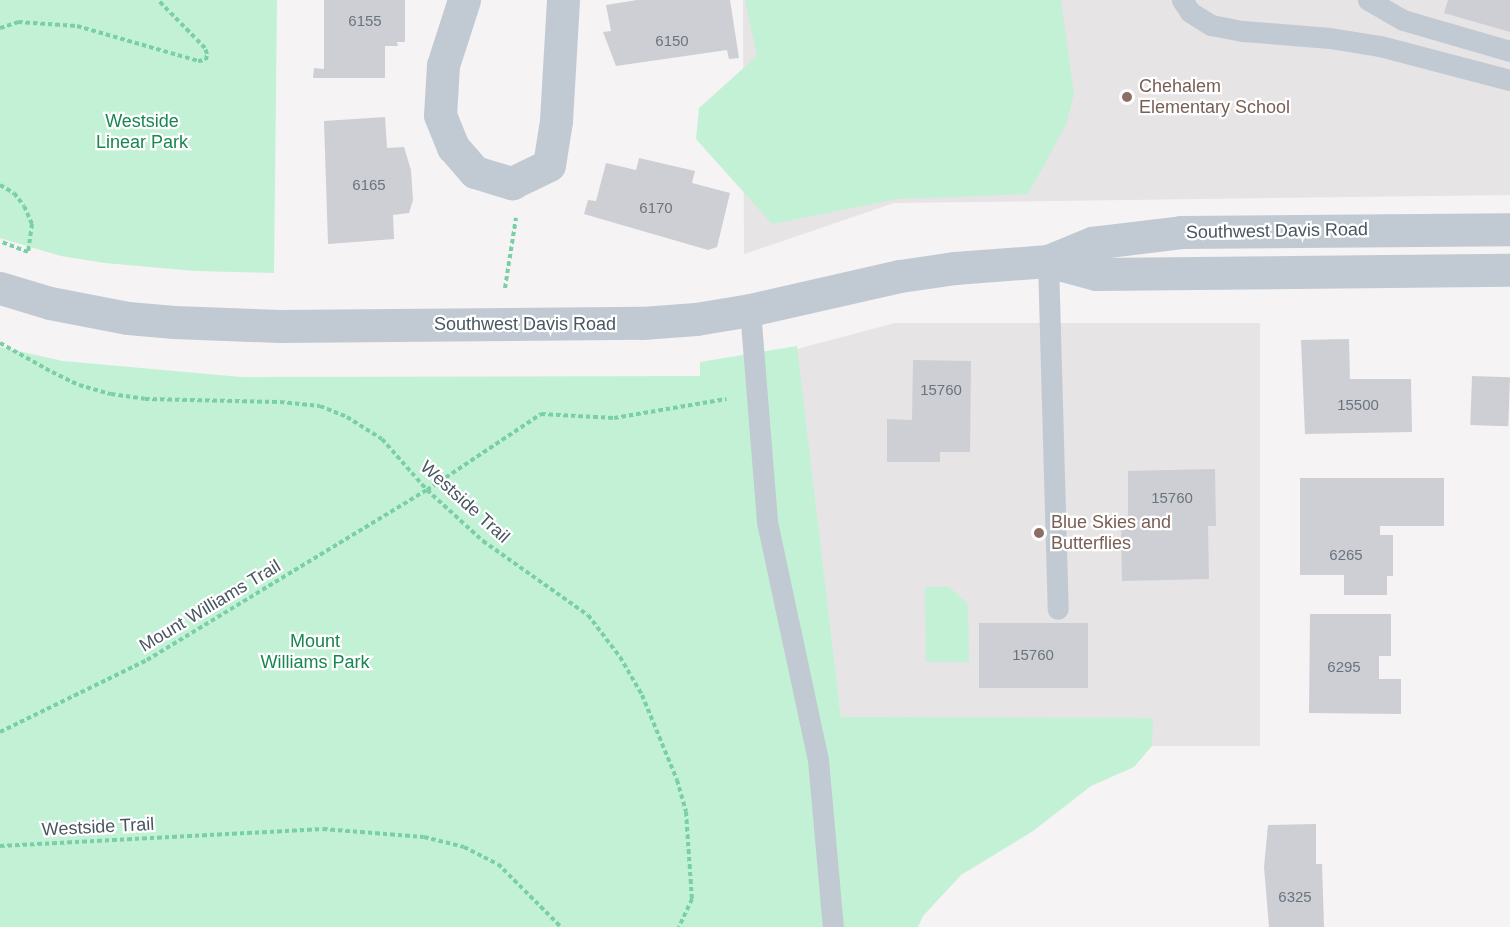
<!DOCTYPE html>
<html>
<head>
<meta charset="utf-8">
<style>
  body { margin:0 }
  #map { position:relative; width:1510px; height:927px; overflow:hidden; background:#f5f3f3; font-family:Arial,sans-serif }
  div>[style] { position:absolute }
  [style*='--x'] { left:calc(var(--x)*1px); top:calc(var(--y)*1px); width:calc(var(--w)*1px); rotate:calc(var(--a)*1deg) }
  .education>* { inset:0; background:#e6e4e5 }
  .green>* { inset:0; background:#c3f1d5 }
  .building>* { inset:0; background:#cdcfd5; transform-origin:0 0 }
  .path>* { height:4px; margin-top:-2px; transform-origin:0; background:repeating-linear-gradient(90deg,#7ad0a6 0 4.5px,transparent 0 7.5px) }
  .service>* { height:21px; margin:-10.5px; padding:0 10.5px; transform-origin:10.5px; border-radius:10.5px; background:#c1cad2 }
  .minor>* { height:33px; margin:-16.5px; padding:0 16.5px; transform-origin:16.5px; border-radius:16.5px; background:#c1cad2 }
  .tertiary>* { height:33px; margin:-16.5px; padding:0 16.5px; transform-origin:16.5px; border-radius:16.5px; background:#c1cad2 }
  .dots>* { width:16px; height:16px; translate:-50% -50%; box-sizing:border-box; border:3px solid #fff; border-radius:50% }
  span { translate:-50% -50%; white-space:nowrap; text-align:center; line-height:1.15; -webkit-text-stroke:4.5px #fff; paint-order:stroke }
  .number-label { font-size:15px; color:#6b747e }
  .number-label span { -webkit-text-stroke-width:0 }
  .education-label { font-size:18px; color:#785e54 }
  .left { translate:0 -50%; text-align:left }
  .park-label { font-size:18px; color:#17864f }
  .street-label { font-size:18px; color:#4a5661 }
</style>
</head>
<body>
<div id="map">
  <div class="education">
    <i style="clip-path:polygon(743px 0,1510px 0,1510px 195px,894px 203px,744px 254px)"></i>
    <i style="clip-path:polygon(895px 323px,1260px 323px,1260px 746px,1152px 746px,1152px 718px,841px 718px,797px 349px)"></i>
  </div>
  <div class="green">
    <i style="clip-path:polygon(0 0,277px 0,274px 273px,195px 271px,105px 263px,61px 256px,0 238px)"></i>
    <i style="clip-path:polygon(745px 0,1061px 0,1074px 94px,1066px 125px,1028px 194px,897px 199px,772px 224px,696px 139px,699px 108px,757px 56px)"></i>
    <i style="clip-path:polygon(797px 346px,841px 717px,1153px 718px,1152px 746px,1134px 767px,1091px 786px,1033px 831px,961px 875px,923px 916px,918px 927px,0 927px,0 347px,63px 361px,241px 377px,700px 376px,700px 362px)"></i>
    <i style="clip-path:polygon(925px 587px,949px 587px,968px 604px,969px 662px,926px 662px)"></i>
  </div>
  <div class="building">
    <i style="clip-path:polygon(324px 0,405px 0,405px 42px,397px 42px,398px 46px,385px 46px,385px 78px,313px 78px,314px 68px,324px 69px)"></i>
    <i style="clip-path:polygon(637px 0,730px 0,739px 58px,729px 59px,727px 50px,616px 66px,603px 32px,611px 31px,606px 5px)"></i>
    <i style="clip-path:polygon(1448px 0,1510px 0,1510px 32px,1444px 13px)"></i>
    <i style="clip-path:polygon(385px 117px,387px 148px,404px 147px,411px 170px,413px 200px,409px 213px,393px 215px,394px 239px,328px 244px,324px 121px)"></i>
    <i style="clip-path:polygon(639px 158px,695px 171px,692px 183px,730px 193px,717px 247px,708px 250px,584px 214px,588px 200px,596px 201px,606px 163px,636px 170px)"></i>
    <i style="clip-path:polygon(1349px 339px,1350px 379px,1411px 379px,1412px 432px,1305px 434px,1301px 340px)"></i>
    <i style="clip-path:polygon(913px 360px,971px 361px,970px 452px,940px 452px,940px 462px,887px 462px,887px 419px,912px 420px)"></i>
    <i style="left:1472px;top:376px;width:38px;height:49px;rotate:2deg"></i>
    <i style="clip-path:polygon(1215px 469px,1216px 526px,1208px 526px,1209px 579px,1122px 581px,1121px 525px,1128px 525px,1128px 471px)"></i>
    <i style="clip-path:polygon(1300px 478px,1444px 478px,1444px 526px,1380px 526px,1380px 535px,1393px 535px,1393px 576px,1387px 576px,1387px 595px,1344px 595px,1344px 575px,1300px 575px)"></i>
    <i style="clip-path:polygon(1310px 614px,1391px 614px,1391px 656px,1379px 656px,1379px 679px,1401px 679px,1401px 714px,1309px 713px)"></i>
    <i style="left:979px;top:623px;width:109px;height:65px"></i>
    <i style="clip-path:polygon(1316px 824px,1316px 864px,1322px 864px,1324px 927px,1269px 927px,1264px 867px,1268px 825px)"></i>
  </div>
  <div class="path">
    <i style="--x:0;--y:28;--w:19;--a:-18"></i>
    <i style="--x:18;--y:22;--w:59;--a:3.9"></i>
    <i style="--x:77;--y:26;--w:126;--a:16.1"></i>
    <i style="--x:198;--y:61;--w:8;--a:-7"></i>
    <i style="--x:206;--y:60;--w:6;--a:-81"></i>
    <i style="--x:207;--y:54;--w:6;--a:-108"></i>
    <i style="--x:205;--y:48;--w:67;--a:-134.4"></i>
    <i style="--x:0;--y:185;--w:16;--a:30"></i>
    <i style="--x:14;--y:193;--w:16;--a:52"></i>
    <i style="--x:24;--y:206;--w:20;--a:66"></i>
    <i style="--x:32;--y:224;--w:28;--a:98"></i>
    <i style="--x:28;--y:252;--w:30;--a:-159"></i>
    <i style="--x:505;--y:288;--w:71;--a:-81.1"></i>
    <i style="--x:0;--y:343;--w:60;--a:29.1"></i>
    <i style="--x:52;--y:372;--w:30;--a:26"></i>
    <i style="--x:79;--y:385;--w:33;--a:16"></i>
    <i style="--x:111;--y:394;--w:34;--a:8"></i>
    <i style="--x:145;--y:399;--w:135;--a:1.3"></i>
    <i style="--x:280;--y:402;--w:40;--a:5.7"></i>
    <i style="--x:320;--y:406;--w:29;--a:22"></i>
    <i style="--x:347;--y:417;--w:41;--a:32.2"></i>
    <i style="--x:382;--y:439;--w:68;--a:48.6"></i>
    <i style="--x:427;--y:490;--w:76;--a:42.3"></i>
    <i style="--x:483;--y:541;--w:128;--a:35.2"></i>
    <i style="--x:588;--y:615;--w:53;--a:52.7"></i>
    <i style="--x:620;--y:657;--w:44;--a:59.9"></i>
    <i style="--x:642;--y:695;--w:92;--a:67.6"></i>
    <i style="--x:677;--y:780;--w:33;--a:74"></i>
    <i style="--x:686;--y:812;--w:87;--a:86.1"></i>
    <i style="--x:692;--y:899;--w:31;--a:115"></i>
    <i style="--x:0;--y:732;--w:164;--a:-26.1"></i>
    <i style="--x:147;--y:660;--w:328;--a:-31.3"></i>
    <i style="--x:427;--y:490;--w:137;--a:-33.7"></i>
    <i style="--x:541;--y:414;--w:73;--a:3.1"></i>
    <i style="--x:614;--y:418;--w:114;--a:-9.6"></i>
    <i style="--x:0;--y:846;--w:323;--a:-3"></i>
    <i style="--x:323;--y:829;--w:101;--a:4.5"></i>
    <i style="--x:424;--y:837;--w:41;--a:14"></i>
    <i style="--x:464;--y:847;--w:38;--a:27"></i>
    <i style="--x:498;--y:864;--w:89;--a:45"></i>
  </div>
  <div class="service">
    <i style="--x:1182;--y:0;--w:14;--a:56"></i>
    <i style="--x:1190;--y:12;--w:25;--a:32"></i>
    <i style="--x:1211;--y:25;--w:33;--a:11"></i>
    <i style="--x:1243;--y:31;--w:87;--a:4.6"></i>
    <i style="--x:1330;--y:38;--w:51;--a:9.1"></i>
    <i style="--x:1380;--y:46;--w:134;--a:14.7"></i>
    <i style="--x:1368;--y:0;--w:40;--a:29.7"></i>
    <i style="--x:1403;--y:20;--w:111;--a:16.2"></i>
    <i style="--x:1048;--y:261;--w:348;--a:88.4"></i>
    <i style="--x:750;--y:310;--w:213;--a:85.4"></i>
    <i style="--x:767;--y:522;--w:243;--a:77.9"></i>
    <i style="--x:818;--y:760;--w:168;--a:84.9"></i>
  </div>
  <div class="minor">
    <i style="--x:464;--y:0;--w:68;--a:107.9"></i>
    <i style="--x:443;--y:65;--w:50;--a:93.4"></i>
    <i style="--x:440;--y:115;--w:35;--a:68"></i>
    <i style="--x:453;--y:147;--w:33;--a:49"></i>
    <i style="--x:475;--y:172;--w:39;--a:17"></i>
    <i style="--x:512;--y:183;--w:41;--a:-25.9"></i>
    <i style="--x:549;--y:165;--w:45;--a:-81"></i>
    <i style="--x:556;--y:121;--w:121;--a:-86.7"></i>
  </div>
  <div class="tertiary">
    <i style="--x:1048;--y:261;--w:48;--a:-22.2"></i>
    <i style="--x:1092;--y:243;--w:90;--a:-7"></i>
    <i style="--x:1181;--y:232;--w:329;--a:-0.5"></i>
    <i style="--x:0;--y:288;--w:52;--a:16.7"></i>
    <i style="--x:50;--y:303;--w:79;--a:10.9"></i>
    <i style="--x:128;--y:318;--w:46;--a:5"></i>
    <i style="--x:174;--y:322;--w:105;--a:2.2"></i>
    <i style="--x:279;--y:326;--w:363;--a:-0.5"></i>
    <i style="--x:642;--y:323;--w:54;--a:-4.2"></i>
    <i style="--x:696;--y:319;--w:55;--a:-9.5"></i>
    <i style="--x:750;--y:310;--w:154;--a:-12.8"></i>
    <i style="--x:900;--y:276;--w:56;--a:-8.3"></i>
    <i style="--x:955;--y:268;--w:93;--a:-4.3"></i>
    <i style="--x:1048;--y:261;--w:50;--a:15.2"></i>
    <i style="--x:1096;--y:274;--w:414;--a:-0.6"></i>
  </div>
  <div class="dots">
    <i style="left:1127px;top:97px;background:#8d6e63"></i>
    <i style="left:1039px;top:533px;background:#8d6e63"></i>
  </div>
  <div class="number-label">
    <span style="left:365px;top:21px">6155</span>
    <span style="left:672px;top:41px">6150</span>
    <span style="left:369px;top:185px">6165</span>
    <span style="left:656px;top:208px">6170</span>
    <span style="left:941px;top:390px">15760</span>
    <span style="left:1358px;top:405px">15500</span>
    <span style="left:1172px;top:498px">15760</span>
    <span style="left:1346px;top:555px">6265</span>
    <span style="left:1033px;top:655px">15760</span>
    <span style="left:1344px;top:667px">6295</span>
    <span style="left:1295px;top:897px">6325</span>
  </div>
  <div class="education-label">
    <span class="left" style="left:1139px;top:97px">Chehalem<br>Elementary School</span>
    <span class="left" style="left:1051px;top:533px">Blue Skies and<br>Butterflies</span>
  </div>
  <div class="park-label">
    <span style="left:142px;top:132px">Westside<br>Linear Park</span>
    <span style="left:315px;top:652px">Mount<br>Williams Park</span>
  </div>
  <div class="street-label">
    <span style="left:1277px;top:231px;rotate:-1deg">Southwest Davis Road</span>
    <span style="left:525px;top:324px">Southwest Davis Road</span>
    <span style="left:465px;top:502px;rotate:42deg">Westside Trail</span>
    <span style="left:210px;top:606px;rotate:-31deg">Mount Williams Trail</span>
    <span style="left:98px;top:827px;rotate:-3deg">Westside Trail</span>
  </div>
</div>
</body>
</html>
